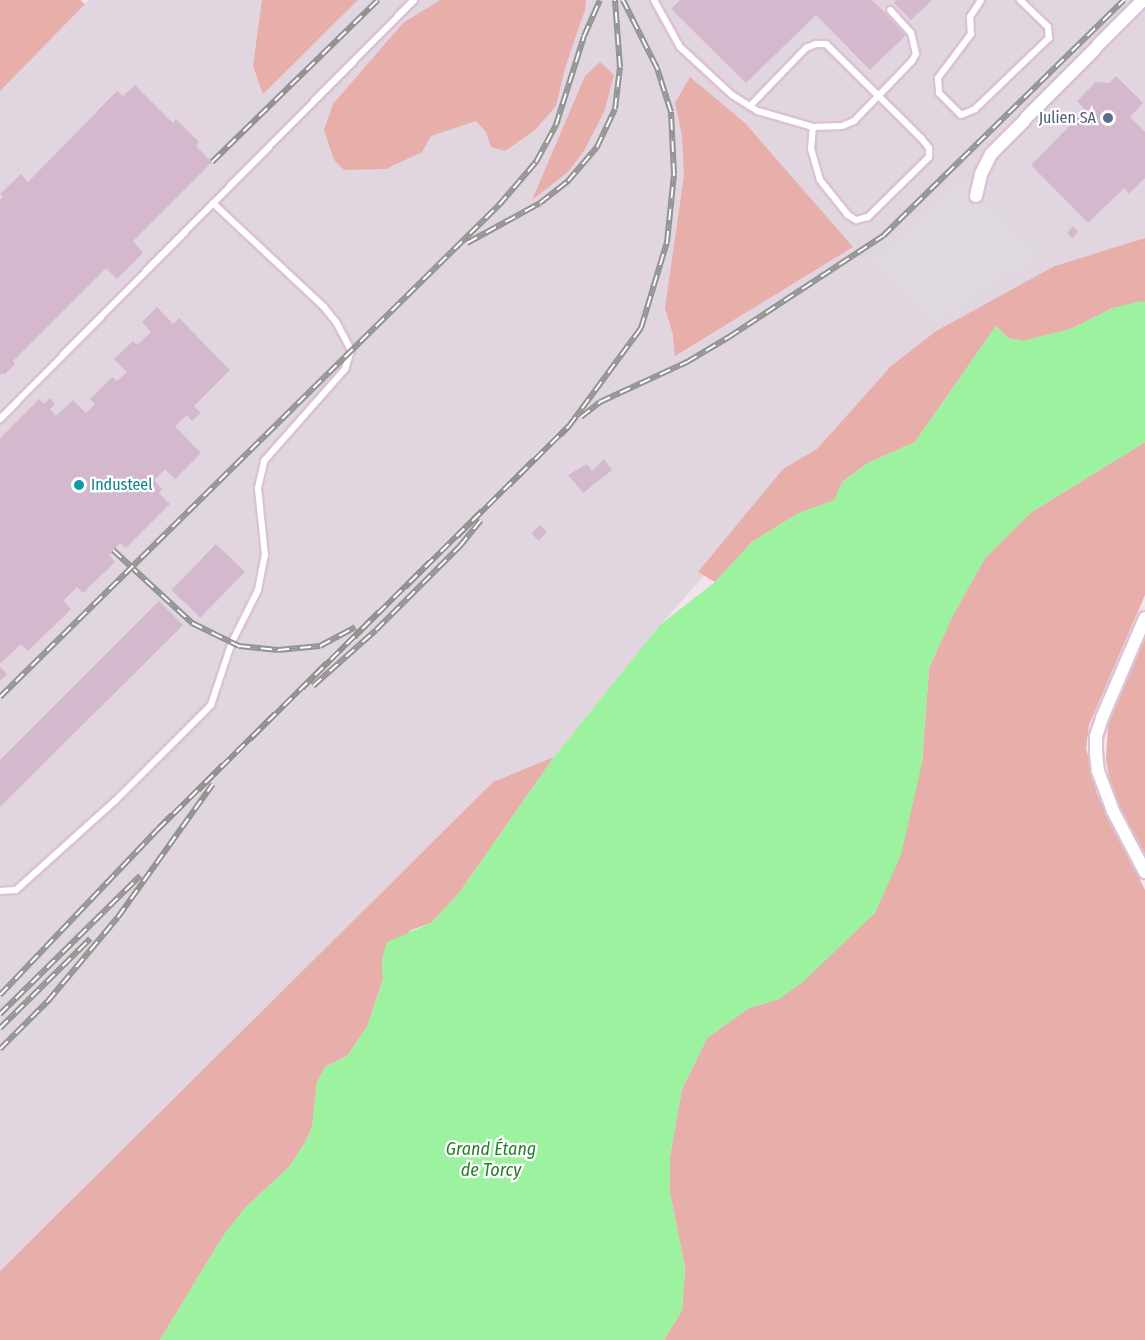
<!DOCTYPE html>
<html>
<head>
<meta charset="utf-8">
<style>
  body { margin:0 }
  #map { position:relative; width:1145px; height:1340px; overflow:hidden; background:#f2e3ed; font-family:"Fira Sans Condensed",sans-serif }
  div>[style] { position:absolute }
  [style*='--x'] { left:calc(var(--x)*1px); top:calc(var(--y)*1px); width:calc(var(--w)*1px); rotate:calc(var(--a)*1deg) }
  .industrial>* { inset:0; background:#e1d5df }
  .green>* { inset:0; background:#e8aeaa }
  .parking>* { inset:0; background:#dfd8de }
  .water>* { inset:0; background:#9cf29f }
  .building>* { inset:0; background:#d4b8cd; transform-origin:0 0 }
  .roads { filter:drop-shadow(2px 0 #dbc2d4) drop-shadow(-2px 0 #dbc2d4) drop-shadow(0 2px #dbc2d4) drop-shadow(0 -2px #dbc2d4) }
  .service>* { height:6px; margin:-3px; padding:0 3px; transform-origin:3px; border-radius:3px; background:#fff }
  .minor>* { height:12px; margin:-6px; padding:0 6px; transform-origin:6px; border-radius:6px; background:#fff }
  .rail>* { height:6px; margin-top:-3px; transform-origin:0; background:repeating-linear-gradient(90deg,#fff 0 11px,#939393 0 22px); box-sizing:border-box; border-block:2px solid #939393 }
  .dots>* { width:16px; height:16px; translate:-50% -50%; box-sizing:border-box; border:3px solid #fff; border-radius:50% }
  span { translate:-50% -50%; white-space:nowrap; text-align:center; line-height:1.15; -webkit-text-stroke:4.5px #fff; paint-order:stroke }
  .service-label { font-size:16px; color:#4e5e75 }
  .right { translate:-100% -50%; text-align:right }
  .culture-label { font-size:16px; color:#0d838f }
  .left { translate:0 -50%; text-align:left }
  .water-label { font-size:18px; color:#228127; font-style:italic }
</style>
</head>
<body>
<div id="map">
  <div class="industrial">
    <i style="clip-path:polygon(0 0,80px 0,85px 4px,89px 0,1145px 0,1145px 238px,1058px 266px,936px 331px,891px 366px,660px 625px,554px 757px,493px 782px,0 1271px)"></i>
  </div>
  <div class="green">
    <i style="clip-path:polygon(0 0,80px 0,85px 4px,0 91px)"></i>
    <i style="clip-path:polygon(262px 0,358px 0,263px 94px,253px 66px)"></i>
    <i style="clip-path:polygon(440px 0,586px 0,585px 10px,565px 68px,556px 106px,535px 130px,505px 151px,491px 147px,486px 132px,476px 121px,431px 136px,422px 152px,386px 169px,344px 170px,334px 160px,324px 130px,333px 104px,403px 23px)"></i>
    <i style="clip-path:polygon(600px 62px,614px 75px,604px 112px,585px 149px,569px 171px,532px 200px,585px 76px)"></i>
    <i style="clip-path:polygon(690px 77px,745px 123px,853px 247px,675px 356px,673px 335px,665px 308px,684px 176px,682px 135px,675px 103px)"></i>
    <i style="clip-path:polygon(1145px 238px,1145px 302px,1113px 308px,1071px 329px,1023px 341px,1008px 338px,996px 326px,915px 442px,868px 463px,842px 482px,835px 500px,797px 514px,752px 542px,715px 582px,698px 572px,783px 469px,817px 449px,891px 366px,936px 331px,1055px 266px)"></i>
    <i style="clip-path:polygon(1145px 442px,1145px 595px,1089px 725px,1086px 748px,1097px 794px,1145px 890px,1145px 1340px,664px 1340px,682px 1310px,685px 1268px,670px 1193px,670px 1156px,682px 1089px,707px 1038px,749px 1008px,779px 999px,875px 913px,922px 763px,929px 668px,953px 615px,985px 558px,1030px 513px)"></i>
    <i style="clip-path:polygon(1145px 631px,1145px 861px,1112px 793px,1106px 760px,1108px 726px,1114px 703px)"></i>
    <i style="clip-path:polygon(554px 757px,459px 893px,431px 923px,411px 930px,382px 958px,383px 979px,367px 1027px,347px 1056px,325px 1067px,317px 1082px,312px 1127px,305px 1143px,289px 1167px,245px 1208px,223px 1236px,160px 1340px,0 1340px,0 1271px,493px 782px)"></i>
  </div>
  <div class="parking">
    <i style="clip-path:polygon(963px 174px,1043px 255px,1016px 279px,1008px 275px,936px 331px,865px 261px,897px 238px)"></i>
  </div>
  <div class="water">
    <i style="clip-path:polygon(1141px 301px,1145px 302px,1145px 442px,1030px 513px,985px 558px,953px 615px,929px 668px,922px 763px,901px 855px,875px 913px,803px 982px,779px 999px,749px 1008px,707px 1038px,682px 1089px,670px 1156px,670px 1193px,685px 1268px,682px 1310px,664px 1340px,160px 1340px,223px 1236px,245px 1208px,289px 1167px,305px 1143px,312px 1127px,317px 1082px,325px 1067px,347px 1056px,367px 1027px,383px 980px,382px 958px,387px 942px,431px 923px,459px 893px,554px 757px,660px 625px,715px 582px,752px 542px,797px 514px,834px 500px,842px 482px,868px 463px,915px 442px,996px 326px,1008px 338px,1023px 341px,1071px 329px,1113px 308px)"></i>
  </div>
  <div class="building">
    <i style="clip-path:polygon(680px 0,872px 0,907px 34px,870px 70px,816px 15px,746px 83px,671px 9px)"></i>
    <i style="clip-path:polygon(896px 0,932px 0,911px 20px,894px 3px)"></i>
    <i style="clip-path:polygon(1116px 76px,1143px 103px,1130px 117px,1145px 132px,1145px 178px,1129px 194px,1124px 188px,1088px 223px,1031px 165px,1085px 110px,1077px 101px,1096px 82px,1109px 83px)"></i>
    <i style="clip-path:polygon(135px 85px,173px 123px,176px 119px,199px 142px,196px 146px,212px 162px,133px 241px,143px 253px,117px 279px,106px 268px,13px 361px,15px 364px,4px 375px,2px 373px,0 375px,0 200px,3px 197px,0 194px,21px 174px,28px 182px,117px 91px,123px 96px)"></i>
    <i style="clip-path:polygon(1073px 226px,1078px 232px,1072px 238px,1067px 233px)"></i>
    <i style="clip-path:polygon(157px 307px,173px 324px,179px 318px,230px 370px,194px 406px,201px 413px,192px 421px,187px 415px,175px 426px,201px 453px,175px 479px,165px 469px,154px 480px,162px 489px,159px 493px,170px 504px,126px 548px,120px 543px,109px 555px,115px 562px,83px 593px,77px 587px,63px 601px,71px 609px,28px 651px,21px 644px,0 664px,0 438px,39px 399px,44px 404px,50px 398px,55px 404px,50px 409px,56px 416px,73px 400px,86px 413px,95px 404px,90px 399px,112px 377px,117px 381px,127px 372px,114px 359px,133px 341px,137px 345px,151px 332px,142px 322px)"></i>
    <i style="clip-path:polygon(604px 459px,612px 470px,583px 493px,568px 475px,587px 464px,592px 471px)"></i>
    <i style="left:540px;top:525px;width:10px;height:12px;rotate:45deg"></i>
    <i style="left:216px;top:544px;width:40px;height:64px;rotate:44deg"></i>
    <i style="clip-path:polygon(159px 601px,183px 625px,0 807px,0 760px)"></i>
    <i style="clip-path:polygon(0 667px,7px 674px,0 681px)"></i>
  </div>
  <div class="roads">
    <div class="service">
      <i style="--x:654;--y:0;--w:54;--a:61"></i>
      <i style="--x:680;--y:47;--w:71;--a:42.7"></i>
      <i style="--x:732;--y:95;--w:31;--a:32"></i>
      <i style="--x:758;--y:111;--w:57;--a:16.2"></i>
      <i style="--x:813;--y:127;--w:29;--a:-2"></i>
      <i style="--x:842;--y:126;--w:13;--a:-23"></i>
      <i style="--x:854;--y:121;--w:83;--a:-46"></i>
      <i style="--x:912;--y:61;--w:8;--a:-60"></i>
      <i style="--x:916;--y:54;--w:22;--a:-103"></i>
      <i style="--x:911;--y:33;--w:31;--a:-132"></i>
      <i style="--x:981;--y:0;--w:20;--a:123"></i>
      <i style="--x:970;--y:17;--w:17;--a:87"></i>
      <i style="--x:971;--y:34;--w:55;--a:126.9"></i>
      <i style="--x:938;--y:78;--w:15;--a:86"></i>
      <i style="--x:939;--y:93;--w:31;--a:45"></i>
      <i style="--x:961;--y:115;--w:15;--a:-23"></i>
      <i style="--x:975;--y:109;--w:103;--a:-43.8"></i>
      <i style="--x:1049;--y:38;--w:11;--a:-95"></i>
      <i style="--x:1048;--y:27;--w:39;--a:-136"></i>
      <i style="--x:750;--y:106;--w:81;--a:-46"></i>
      <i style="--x:806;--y:48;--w:11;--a:-22"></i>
      <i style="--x:816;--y:44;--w:10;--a:0"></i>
      <i style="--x:826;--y:44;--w:134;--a:44.7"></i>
      <i style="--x:921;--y:138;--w:13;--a:51"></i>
      <i style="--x:929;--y:148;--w:9;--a:90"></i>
      <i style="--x:929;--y:157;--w:86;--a:135.5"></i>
      <i style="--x:868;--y:217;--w:12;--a:166"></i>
      <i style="--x:856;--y:220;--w:9;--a:-148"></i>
      <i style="--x:848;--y:215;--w:45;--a:-128.7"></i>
      <i style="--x:820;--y:180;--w:32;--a:-106"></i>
      <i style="--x:811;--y:149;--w:22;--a:-85"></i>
      <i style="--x:0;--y:419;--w:589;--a:-45.34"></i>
      <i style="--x:0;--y:891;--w:16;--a:-4"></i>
      <i style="--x:16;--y:890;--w:133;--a:-42"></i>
      <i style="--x:115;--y:801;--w:136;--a:-45"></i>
      <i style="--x:211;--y:705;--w:66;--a:-71.6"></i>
      <i style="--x:232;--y:642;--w:58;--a:-63.4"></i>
      <i style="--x:258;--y:590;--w:36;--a:-79"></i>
      <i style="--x:265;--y:555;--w:67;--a:-96"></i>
      <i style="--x:258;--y:488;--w:28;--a:-77"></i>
      <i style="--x:264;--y:461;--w:123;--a:-48.6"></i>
      <i style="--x:345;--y:369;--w:20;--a:-72"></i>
      <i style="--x:351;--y:350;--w:32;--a:-118"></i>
      <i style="--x:336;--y:322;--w:19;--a:-129"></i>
      <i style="--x:324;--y:307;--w:152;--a:-136.9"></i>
    </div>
    <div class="minor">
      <i style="--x:976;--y:196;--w:23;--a:-77"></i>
      <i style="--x:981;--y:174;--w:22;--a:-63"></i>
      <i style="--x:991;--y:154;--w:216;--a:-45.4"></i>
      <i style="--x:1145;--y:618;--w:109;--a:113.3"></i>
      <i style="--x:1102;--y:718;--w:19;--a:108"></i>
      <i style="--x:1096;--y:736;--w:17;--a:90"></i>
      <i style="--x:1096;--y:753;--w:18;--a:84"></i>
      <i style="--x:1098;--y:771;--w:43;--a:69.4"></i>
      <i style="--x:1113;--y:811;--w:69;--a:62.3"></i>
    </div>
  </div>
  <div class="rail">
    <i style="--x:212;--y:162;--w:232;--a:-44.3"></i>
    <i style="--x:467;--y:243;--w:83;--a:-28.7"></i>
    <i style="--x:540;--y:203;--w:36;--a:-38"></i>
    <i style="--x:568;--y:181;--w:45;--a:-49.5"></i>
    <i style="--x:597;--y:147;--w:42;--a:-64.7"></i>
    <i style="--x:615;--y:109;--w:42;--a:-83.2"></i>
    <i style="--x:620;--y:67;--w:67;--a:-94.3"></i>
    <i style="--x:581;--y:417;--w:24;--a:-38"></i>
    <i style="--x:600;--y:402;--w:96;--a:-24.7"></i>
    <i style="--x:687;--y:362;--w:49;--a:-30.8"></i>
    <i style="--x:729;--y:337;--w:184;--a:-33.3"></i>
    <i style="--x:883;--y:236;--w:337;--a:-44.4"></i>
    <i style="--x:113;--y:550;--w:108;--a:42.7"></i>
    <i style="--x:192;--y:623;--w:52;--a:26.1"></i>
    <i style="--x:239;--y:646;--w:39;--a:6"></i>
    <i style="--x:278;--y:650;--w:42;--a:-5.4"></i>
    <i style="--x:320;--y:646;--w:40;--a:-28"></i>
    <i style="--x:313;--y:686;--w:84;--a:-41.6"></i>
    <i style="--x:376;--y:630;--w:119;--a:-45"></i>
    <i style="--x:460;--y:546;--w:33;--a:-51"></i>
    <i style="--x:0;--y:697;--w:701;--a:-44.6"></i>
    <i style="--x:499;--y:205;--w:57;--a:-49.3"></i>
    <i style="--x:536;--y:162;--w:42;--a:-61.6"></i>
    <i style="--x:556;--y:125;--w:93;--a:-72.5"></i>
    <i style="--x:584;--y:36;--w:39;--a:-66"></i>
    <i style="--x:0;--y:995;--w:229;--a:-46.4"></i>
    <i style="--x:158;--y:829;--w:576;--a:-44.44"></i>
    <i style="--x:569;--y:426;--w:122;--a:-53.7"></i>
    <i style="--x:641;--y:328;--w:90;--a:-73.2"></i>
    <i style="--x:667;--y:242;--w:68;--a:-84.1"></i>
    <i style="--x:674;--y:174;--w:62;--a:-92.8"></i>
    <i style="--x:671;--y:112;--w:46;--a:-107.7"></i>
    <i style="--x:657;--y:68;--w:76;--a:-116.6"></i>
    <i style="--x:0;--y:1014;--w:197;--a:-44.6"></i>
    <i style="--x:0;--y:1028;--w:127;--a:-44.7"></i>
    <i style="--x:0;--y:1049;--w:68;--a:-45"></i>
    <i style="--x:48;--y:1001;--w:109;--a:-50.2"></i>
    <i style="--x:118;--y:917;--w:163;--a:-54.5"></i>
  </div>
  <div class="dots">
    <i style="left:1108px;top:118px;background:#5c6f8a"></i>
    <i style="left:79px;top:485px;background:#0f9aa8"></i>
  </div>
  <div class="service-label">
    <span class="right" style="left:1096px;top:118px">Julien SA</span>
  </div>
  <div class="culture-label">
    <span class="left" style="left:91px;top:485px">Industeel</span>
  </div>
  <div class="water-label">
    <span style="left:491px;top:1160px">Grand Étang<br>de Torcy</span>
  </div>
</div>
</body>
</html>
